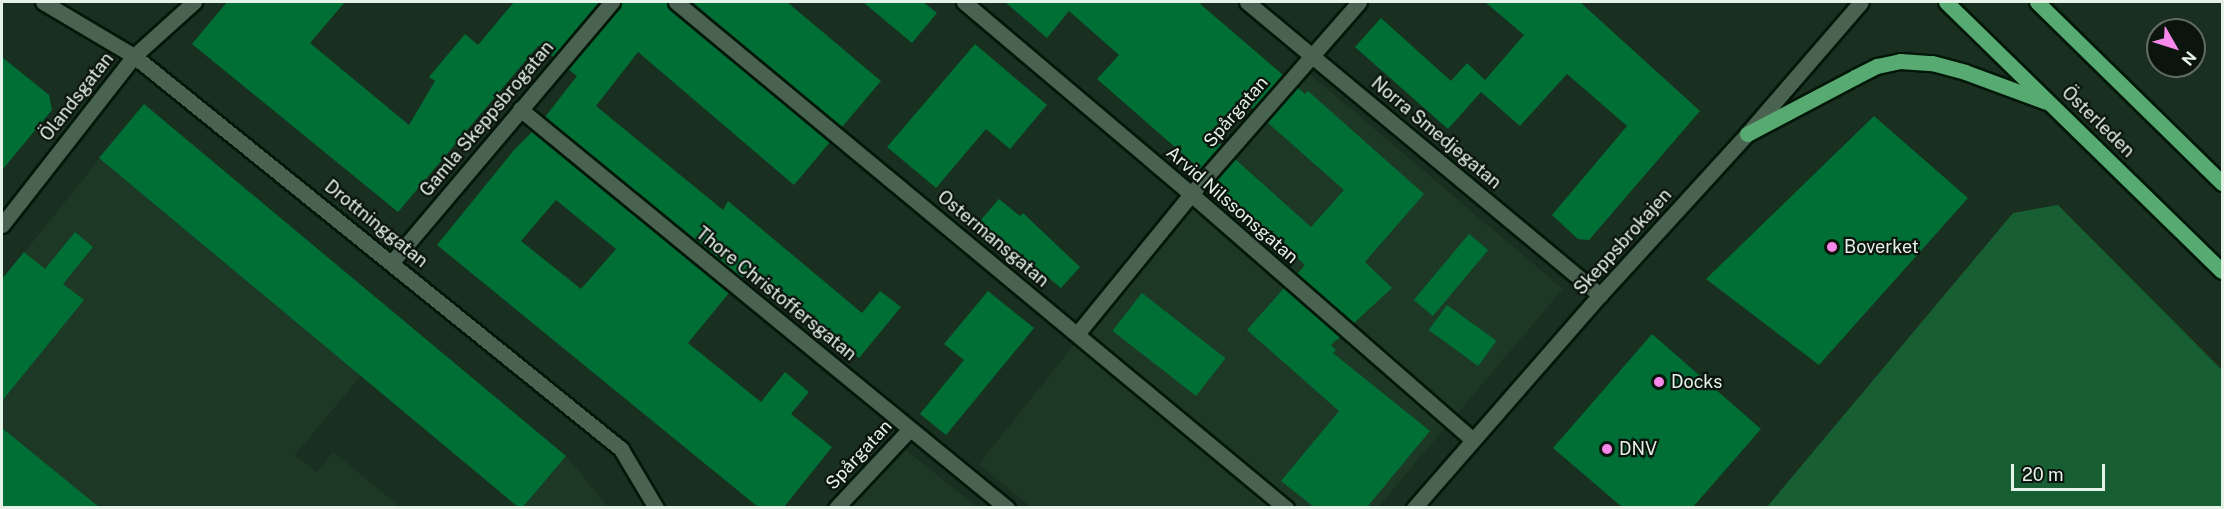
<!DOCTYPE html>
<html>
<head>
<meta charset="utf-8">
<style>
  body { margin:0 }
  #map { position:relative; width:2224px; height:509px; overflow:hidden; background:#192f1f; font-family:"Public Sans",sans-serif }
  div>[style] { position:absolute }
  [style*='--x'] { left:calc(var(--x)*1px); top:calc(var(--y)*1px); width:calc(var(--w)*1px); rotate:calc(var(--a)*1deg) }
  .built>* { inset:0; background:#1d3926 }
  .water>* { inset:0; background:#175f33 }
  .building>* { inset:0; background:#006f36; transform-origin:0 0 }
  .roads { filter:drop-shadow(2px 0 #031708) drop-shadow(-2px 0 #031708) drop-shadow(0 2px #031708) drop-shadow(0 -2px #031708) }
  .street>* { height:15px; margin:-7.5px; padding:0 7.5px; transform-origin:7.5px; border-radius:7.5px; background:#4a6250 }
  .secondary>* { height:15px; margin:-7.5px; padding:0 7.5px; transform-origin:7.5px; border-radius:7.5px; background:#4a6250 }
  .primary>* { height:15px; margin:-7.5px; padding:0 7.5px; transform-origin:7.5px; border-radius:7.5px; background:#57aa72 }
  .dots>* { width:16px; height:16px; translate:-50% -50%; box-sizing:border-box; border:3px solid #0b140d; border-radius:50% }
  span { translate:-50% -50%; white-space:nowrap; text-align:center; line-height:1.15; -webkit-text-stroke:4.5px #0b140d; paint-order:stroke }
  .street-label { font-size:18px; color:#e5f2e8 }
  .poi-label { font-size:18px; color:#e5f2e8 }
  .left { translate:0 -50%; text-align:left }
  .frame { position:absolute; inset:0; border:3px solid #e5f2e8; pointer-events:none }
  .north { position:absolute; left:2146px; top:18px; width:60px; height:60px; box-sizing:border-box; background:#0b140d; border:2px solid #626d65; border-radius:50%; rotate:129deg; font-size:16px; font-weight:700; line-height:24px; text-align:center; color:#e5f2e8 }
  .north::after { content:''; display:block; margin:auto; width:21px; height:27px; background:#f888ea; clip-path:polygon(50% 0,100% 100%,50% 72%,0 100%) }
  .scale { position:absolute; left:2011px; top:464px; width:94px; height:27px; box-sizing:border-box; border:3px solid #e5f2e8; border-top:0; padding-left:8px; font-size:18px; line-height:21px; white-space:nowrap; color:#e5f2e8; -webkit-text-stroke:4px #0b140d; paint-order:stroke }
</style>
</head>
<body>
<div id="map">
  <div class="built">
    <i style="clip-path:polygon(1298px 64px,1563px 289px,1378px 507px,1031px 507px,979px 464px)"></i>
    <i style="clip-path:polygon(144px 104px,405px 322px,295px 455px,316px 472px,333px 452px,400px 507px,2px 508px,2px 280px)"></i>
    <i style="clip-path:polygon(906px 450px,977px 507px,852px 507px)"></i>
    <i style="clip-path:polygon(566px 456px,608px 507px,523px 508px)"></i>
  </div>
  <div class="water">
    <i style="clip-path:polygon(2058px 205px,2222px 370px,2222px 507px,1767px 507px,2013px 213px)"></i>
  </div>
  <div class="building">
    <i style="clip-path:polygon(227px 2px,345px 2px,310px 43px,409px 125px,435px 81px,429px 77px,465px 34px,478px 45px,514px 2px,600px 2px,553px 57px,538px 46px,398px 212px,192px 44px)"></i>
    <i style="clip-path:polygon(621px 2px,666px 2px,670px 10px,830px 142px,794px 185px,638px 52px,596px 106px,723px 210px,728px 201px,862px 313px,880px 291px,901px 307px,859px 358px,750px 269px,742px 278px,545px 117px,577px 76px,568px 69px,619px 8px)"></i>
    <i style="clip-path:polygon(691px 2px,787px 2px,881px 81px,842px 127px)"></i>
    <i style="clip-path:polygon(863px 2px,923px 2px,937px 13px,912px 43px)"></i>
    <i style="clip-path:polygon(1005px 2px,1198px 2px,1283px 75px,1253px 109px,1242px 99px,1208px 134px,1221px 145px,1200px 169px,1097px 79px,1119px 55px,1069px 11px,1047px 38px)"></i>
    <i style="clip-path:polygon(1485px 2px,1580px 2px,1700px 111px,1589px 240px,1578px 239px,1552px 215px,1627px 126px,1567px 74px,1520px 126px,1481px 92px,1448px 129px,1355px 47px,1381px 18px,1451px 81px,1467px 63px,1485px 80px,1524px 35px)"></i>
    <i style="clip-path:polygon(975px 44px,1047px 105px,1010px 149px,986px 129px,936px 188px,887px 147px)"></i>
    <i style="clip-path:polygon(2px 57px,49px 95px,52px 110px,2px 170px)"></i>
    <i style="clip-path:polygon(1297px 87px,1305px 94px,1308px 91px,1424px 194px,1365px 262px,1392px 288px,1354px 323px,1297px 274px,1305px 265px,1214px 182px,1235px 159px,1311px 227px,1344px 190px,1267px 122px)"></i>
    <i style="clip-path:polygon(144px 104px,566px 456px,523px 507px,518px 507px,99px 158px)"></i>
    <i style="clip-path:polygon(1874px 116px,1968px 198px,1819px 365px,1706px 279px)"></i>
    <i style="clip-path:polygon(evenodd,532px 132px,729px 293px,688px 343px,761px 402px,785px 372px,809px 392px,791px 414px,832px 447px,784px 507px,758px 507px,437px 245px,514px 150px,532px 132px,556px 200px,616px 249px,581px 289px,521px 241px,556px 200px)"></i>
    <i style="clip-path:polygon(999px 199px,1020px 216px,1023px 213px,1080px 267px,1061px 288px,980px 221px)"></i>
    <i style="clip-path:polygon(75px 232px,93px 247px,63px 284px,84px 300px,2px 401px,2px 279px,24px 252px,45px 269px)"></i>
    <i style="left:1469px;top:234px;width:25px;height:86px;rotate:40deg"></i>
    <i style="clip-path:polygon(1284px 288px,1340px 337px,1331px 345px,1336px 350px,1333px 353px,1430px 431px,1367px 507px,1314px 507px,1281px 481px,1339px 411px,1247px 330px)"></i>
    <i style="clip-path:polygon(988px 291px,1034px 328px,946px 435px,920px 414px,964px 360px,944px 344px)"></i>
    <i style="left:1142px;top:293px;width:106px;height:48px;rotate:38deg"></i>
    <i style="left:1447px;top:305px;width:61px;height:31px;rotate:36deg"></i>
    <i style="clip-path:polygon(1652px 334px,1761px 429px,1693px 507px,1622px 507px,1553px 448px)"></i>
    <i style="clip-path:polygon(2px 428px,99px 507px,2px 507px)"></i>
  </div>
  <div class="roads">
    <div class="street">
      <i style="--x:676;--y:2;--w:793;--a:39.68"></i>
      <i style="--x:964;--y:2;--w:297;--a:40.2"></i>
      <i style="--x:1191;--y:194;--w:374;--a:41.1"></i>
      <i style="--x:520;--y:109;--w:630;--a:39.33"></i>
      <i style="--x:2;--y:225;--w:214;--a:-52"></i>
      <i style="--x:134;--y:56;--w:81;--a:-42"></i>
      <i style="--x:392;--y:262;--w:341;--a:-49.8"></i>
      <i style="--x:1077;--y:334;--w:181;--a:-50.8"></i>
      <i style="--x:1191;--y:194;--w:255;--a:-48.8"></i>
      <i style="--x:836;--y:508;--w:108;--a:-46.9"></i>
    </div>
    <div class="secondary">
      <i style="--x:43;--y:2;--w:106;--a:30.7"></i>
      <i style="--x:134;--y:56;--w:626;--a:38.9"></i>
      <i style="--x:621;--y:449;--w:69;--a:59.3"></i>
      <i style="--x:1247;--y:2;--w:459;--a:39.7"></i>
      <i style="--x:1414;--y:508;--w:283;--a:-48.9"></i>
      <i style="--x:1600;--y:295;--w:218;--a:-47.6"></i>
      <i style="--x:1747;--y:134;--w:174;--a:-49.2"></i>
    </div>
    <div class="primary">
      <i style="--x:1946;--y:2;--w:385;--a:44.3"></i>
      <i style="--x:2037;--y:2;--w:259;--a:44.4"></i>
      <i style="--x:1747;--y:134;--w:122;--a:-27.8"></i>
      <i style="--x:1855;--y:77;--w:25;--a:-27"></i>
      <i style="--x:1877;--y:66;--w:24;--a:-12"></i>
      <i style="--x:1900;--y:61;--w:32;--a:4"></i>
      <i style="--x:1932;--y:63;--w:34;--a:15"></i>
      <i style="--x:1965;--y:72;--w:86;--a:20.3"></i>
    </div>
  </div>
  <div class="dots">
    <i style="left:1832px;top:247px;background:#f888ea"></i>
    <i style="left:1659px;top:382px;background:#f888ea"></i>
    <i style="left:1607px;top:449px;background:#f888ea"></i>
  </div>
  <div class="street-label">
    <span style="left:77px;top:97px;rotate:-52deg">Ölandsgatan</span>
    <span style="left:1236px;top:112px;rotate:-49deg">Spårgatan</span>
    <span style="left:487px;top:119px;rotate:-50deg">Gamla Skeppsbrogatan</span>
    <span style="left:2098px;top:122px;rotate:44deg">Österleden</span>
    <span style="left:1436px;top:133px;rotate:40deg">Norra Smedjegatan</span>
    <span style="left:1232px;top:205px;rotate:41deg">Arvid Nilssonsgatan</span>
    <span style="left:376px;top:224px;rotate:39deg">Drottninggatan</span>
    <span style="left:993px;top:239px;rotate:40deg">Ostermansgatan</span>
    <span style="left:1623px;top:242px;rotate:-48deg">Skeppsbrokajen</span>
    <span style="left:776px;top:294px;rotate:39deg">Thore Christoffersgatan</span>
    <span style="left:859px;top:455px;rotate:-47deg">Spårgatan</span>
  </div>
  <div class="poi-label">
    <span class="left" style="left:1844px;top:247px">Boverket</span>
    <span class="left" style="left:1671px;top:382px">Docks</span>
    <span class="left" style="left:1619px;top:449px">DNV</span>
  </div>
  <div class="frame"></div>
  <div class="north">N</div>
  <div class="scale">20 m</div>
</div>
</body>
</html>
